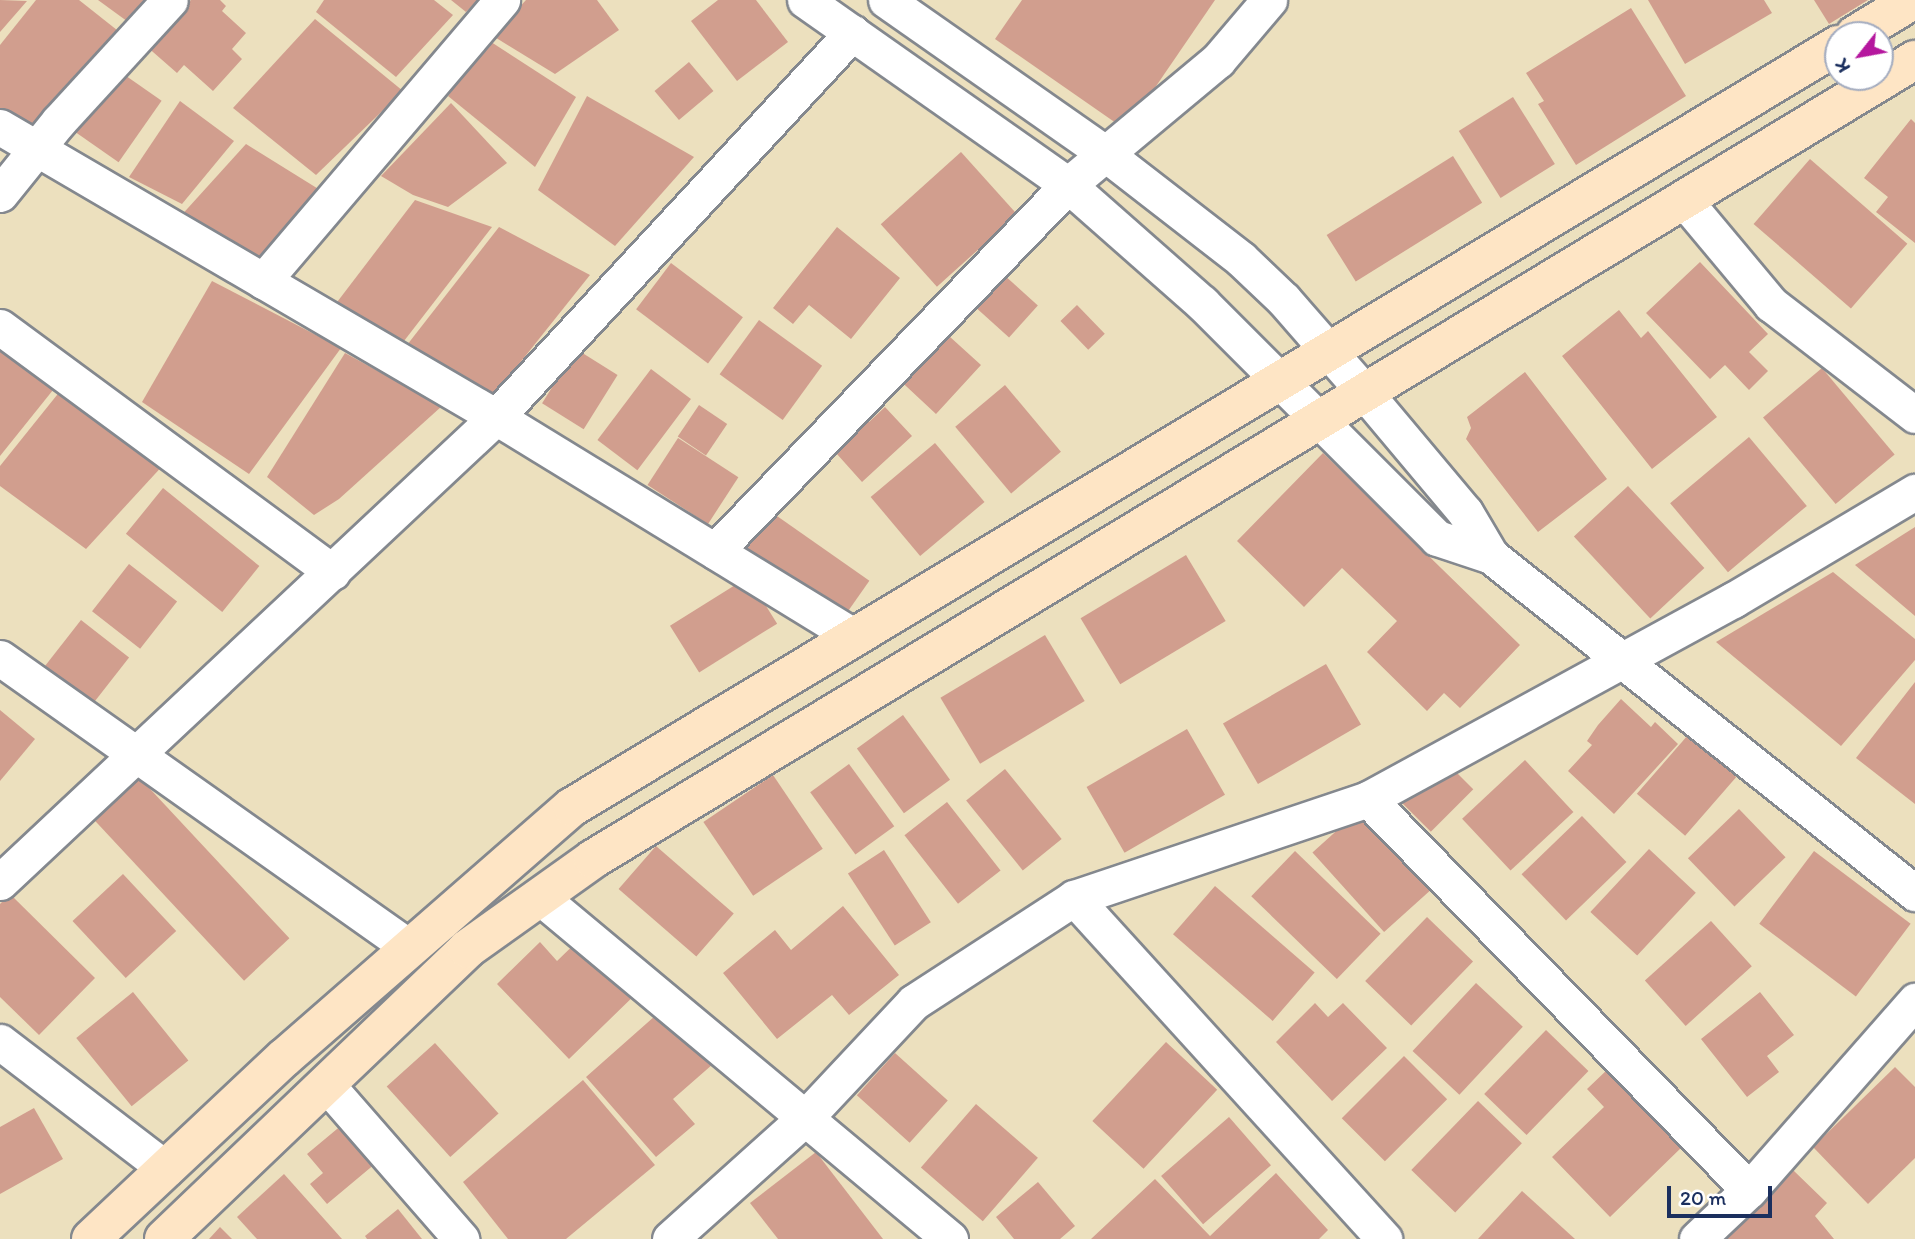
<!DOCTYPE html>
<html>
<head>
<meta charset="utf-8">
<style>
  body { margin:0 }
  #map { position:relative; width:1915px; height:1239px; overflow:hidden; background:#ece0be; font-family:Itim,sans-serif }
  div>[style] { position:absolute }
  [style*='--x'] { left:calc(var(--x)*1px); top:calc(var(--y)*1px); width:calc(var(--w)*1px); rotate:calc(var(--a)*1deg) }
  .building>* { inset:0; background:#d19e8e; transform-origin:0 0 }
  .roads { filter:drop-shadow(2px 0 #84888e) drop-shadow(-2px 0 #84888e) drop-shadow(0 2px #84888e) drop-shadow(0 -2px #84888e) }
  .minor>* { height:35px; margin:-17.5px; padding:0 17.5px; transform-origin:17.5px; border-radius:17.5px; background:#fff }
  .secondary>* { height:38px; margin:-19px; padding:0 19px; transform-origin:19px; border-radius:19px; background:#fee5c5 }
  span { translate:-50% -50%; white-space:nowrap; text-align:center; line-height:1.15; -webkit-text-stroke:5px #fff; paint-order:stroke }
  .north { position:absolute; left:1824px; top:21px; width:70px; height:70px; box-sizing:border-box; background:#fff; border:2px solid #a4acbf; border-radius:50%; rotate:239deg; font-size:19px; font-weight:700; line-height:28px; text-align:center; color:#1b2f5e }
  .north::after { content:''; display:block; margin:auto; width:24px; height:32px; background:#b5179e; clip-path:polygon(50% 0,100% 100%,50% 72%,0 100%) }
  .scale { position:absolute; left:1667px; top:1186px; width:105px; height:32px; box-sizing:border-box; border:4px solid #1b2f5e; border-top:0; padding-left:9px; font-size:21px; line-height:24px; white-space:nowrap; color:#1b2f5e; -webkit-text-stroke:5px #fff; paint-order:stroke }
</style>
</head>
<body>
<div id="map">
  <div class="building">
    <i style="clip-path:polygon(0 0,27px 1px,0 32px)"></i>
    <i style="clip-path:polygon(36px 0,79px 0,122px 34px,28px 131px,0 113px,0 45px)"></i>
    <i style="clip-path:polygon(98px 0,161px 0,135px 27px)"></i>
    <i style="clip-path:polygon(191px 0,220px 0,226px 6px,222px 11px,246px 33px,232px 49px,242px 59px,213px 91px,184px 65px,177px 73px,145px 45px)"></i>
    <i style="clip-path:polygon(324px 0,434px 0,453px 15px,396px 77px,316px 12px)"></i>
    <i style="clip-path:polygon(451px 0,478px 0,466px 12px)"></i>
    <i style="clip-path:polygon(526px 0,597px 0,619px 30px,555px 74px,493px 36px)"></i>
    <i style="clip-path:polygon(718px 0,756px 0,788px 42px,737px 81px,691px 21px)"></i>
    <i style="clip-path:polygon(1022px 0,1215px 0,1126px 130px,995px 39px)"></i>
    <i style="clip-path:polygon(1648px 0,1764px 0,1772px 13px,1685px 64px)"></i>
    <i style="clip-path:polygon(1814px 0,1868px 0,1829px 24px)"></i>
    <i style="clip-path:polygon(1631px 8px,1686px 96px,1576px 165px,1538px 104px,1544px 101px,1526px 73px)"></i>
    <i style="clip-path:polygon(315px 19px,403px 91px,316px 175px,233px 108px)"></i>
    <i style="clip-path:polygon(488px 40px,576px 97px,535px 167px,448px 96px)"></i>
    <i style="left:689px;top:62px;width:38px;height:45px;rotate:50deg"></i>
    <i style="left:119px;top:71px;width:52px;height:75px;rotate:35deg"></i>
    <i style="clip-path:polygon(587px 96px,694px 157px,615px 246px,538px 190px)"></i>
    <i style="left:1513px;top:97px;width:79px;height:64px;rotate:58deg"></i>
    <i style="clip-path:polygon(180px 101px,234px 141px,182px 204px,129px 177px)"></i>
    <i style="clip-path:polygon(451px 103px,507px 163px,448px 207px,413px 195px,381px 176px)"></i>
    <i style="clip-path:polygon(1911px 119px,1915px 123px,1915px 243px,1876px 212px,1888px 197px,1864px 178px)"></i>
    <i style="clip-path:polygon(246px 144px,320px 190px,251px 268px,178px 219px)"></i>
    <i style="left:961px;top:152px;width:84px;height:108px;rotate:48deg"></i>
    <i style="left:1453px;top:156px;width:55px;height:149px;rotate:58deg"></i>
    <i style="left:1810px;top:159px;width:129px;height:86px;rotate:41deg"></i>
    <i style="clip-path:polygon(415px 200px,492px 227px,394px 354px,328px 314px)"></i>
    <i style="clip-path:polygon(499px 227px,590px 275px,487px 404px,400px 354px)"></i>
    <i style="clip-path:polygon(837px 227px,900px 278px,851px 339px,809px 305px,793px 324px,773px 308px)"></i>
    <i style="clip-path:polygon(1700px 262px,1768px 334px,1749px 352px,1768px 371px,1749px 390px,1725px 365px,1710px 379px,1646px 313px)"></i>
    <i style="left:671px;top:263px;width:90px;height:58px;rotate:37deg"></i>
    <i style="left:994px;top:266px;width:59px;height:43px;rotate:42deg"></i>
    <i style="clip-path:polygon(212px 281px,341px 348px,249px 474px,142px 402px)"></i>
    <i style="left:1077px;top:305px;width:40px;height:23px;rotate:46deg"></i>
    <i style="clip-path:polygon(1619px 310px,1641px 338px,1648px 331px,1717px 417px,1652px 469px,1562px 356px)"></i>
    <i style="left:759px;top:320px;width:78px;height:67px;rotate:36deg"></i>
    <i style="clip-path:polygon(949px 336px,981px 365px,936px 414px,892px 373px,915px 347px,928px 359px)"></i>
    <i style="left:576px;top:349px;width:49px;height:64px;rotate:32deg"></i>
    <i style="clip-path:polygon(0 351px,57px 385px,0 456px)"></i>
    <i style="clip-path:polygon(345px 353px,442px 406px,339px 499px,314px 515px,267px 477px)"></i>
    <i style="left:1822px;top:368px;width:113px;height:77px;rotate:50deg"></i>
    <i style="left:651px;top:369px;width:50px;height:89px;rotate:37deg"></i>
    <i style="clip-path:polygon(1525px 372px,1607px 479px,1538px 532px,1466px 439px,1471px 428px,1467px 417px)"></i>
    <i style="left:1005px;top:385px;width:87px;height:65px;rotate:50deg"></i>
    <i style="clip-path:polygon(61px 390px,166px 462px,86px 549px,0 486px,0 466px)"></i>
    <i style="left:699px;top:405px;width:34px;height:38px;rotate:34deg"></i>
    <i style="clip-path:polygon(885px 407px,912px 436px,862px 482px,828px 444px,861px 414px,869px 422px)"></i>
    <i style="left:1749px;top:437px;width:90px;height:103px;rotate:50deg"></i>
    <i style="left:678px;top:438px;width:72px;height:56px;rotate:33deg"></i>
    <i style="left:935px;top:443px;width:77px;height:84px;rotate:50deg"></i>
    <i style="clip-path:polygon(1323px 453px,1520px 645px,1460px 708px,1444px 693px,1427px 711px,1367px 652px,1397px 621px,1342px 568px,1304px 607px,1237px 541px)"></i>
    <i style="left:1628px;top:486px;width:112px;height:74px;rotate:47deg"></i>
    <i style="left:163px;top:488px;width:124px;height:59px;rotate:39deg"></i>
    <i style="left:767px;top:509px;width:125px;height:45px;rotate:35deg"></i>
    <i style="clip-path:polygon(1915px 527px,1915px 616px,1855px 565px)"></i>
    <i style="left:1186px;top:555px;width:77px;height:123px;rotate:59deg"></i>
    <i style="left:129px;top:564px;width:61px;height:60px;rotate:38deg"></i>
    <i style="clip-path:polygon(1833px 572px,1915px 639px,1915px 660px,1841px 746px,1716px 642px)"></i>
    <i style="left:748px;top:577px;width:55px;height:92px;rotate:58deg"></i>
    <i style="left:81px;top:620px;width:61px;height:61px;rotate:38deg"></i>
    <i style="left:1045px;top:635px;width:77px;height:122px;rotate:59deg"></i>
    <i style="left:1326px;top:664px;width:70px;height:119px;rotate:60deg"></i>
    <i style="clip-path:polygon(1915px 682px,1915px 804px,1856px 758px)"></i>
    <i style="clip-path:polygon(1621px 699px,1651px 727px,1655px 722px,1678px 744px,1614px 814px,1568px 771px,1592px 745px,1587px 741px,1598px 725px)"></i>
    <i style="clip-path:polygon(0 710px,35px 739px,0 781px)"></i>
    <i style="left:903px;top:715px;width:80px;height:57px;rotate:54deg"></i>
    <i style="left:1187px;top:729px;width:76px;height:116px;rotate:60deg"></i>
    <i style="left:1688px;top:735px;width:64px;height:78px;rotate:41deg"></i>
    <i style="left:1525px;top:760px;width:71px;height:86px;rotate:47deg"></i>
    <i style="left:1445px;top:761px;width:40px;height:60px;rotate:45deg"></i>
    <i style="left:849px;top:764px;width:77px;height:48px;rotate:54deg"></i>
    <i style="left:1005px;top:769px;width:90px;height:50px;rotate:51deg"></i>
    <i style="left:773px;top:775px;width:89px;height:84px;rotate:56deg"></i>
    <i style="left:138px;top:776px;width:222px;height:62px;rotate:47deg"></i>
    <i style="left:947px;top:802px;width:87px;height:54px;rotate:52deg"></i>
    <i style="left:1363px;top:807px;width:107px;height:68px;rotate:48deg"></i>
    <i style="left:1739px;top:809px;width:67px;height:71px;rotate:46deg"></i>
    <i style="left:1582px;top:816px;width:64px;height:84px;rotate:46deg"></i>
    <i style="left:656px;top:846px;width:103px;height:57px;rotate:41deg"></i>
    <i style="left:1649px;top:849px;width:64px;height:86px;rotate:43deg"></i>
    <i style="left:884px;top:850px;width:86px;height:43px;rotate:57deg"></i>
    <i style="left:1295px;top:851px;width:119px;height:63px;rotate:44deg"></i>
    <i style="left:1814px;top:851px;width:121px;height:91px;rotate:37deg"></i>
    <i style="left:123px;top:874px;width:78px;height:69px;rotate:47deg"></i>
    <i style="left:1215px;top:886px;width:132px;height:64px;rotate:41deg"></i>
    <i style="clip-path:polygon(10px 894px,95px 978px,39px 1035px,0 997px,0 904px)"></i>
    <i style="clip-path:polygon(843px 906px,899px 975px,849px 1015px,832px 995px,777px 1039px,723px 973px,775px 930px,791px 950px)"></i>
    <i style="left:1427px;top:917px;width:64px;height:89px;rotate:44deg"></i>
    <i style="left:1711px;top:921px;width:61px;height:89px;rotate:48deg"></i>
    <i style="clip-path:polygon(588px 931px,642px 988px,569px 1059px,497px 984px,540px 942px,557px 961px)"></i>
    <i style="left:1476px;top:983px;width:64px;height:93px;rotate:43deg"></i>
    <i style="left:133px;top:992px;width:88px;height:73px;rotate:51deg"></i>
    <i style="clip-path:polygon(1760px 992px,1794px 1035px,1767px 1056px,1779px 1072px,1747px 1097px,1701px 1039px)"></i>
    <i style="clip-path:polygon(1315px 1003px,1328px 1017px,1343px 1003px,1387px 1048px,1332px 1101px,1276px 1042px)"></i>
    <i style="clip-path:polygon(664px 1008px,713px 1064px,673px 1099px,695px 1124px,656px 1157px,586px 1077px)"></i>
    <i style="left:1546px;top:1030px;width:59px;height:89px;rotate:44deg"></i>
    <i style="left:1166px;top:1042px;width:70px;height:108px;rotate:43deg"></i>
    <i style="left:435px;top:1043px;width:95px;height:65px;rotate:48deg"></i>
    <i style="left:895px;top:1053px;width:71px;height:57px;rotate:42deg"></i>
    <i style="left:1404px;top:1056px;width:61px;height:88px;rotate:45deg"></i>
    <i style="clip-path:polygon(1895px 1067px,1915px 1087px,1915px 1158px,1868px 1204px,1813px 1147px)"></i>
    <i style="clip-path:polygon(1609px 1068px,1684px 1145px,1610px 1217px,1552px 1157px,1604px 1107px,1587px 1089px)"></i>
    <i style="clip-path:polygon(583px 1080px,655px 1165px,566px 1239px,508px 1239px,463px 1182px)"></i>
    <i style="left:1478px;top:1101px;width:61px;height:96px;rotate:44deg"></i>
    <i style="left:976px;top:1104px;width:82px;height:84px;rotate:41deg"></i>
    <i style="clip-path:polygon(34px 1108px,63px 1159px,0 1194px,0 1127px)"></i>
    <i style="left:1229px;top:1117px;width:64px;height:90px;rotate:49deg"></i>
    <i style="clip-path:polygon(349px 1119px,382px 1158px,327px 1204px,310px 1184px,323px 1173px,307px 1154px)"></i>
    <i style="clip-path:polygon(816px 1152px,883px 1239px,778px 1239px,750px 1203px)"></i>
    <i style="clip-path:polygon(1793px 1170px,1827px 1203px,1815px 1216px,1834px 1239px,1725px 1239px)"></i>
    <i style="clip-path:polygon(1276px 1173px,1328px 1230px,1319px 1239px,1091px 1239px,1155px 1179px,1210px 1236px)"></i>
    <i style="clip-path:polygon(284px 1174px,342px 1239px,257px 1239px,237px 1217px)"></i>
    <i style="clip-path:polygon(1038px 1182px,1075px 1226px,1060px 1239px,1014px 1239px,996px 1217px)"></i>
    <i style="clip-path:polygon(1522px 1191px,1575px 1239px,1478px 1239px)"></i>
    <i style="clip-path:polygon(398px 1209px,422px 1239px,367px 1239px,365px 1236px)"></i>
    <i style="clip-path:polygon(220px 1227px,232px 1239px,209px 1239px)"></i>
  </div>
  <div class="roads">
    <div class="minor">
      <i style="--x:805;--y:0;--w:322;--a:35.1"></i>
      <i style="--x:1068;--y:185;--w:179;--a:41.4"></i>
      <i style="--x:1202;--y:303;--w:332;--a:45"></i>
      <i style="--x:1437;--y:538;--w:57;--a:18.4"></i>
      <i style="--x:1491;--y:556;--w:542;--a:38.48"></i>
      <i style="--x:886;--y:0;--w:270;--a:35"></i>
      <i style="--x:1107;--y:155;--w:170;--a:37.8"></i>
      <i style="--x:1241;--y:259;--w:59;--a:43.6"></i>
      <i style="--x:1284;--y:300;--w:123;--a:48.9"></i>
      <i style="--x:1365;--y:393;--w:155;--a:50"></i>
      <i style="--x:1465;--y:512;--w:51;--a:59.4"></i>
      <i style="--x:0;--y:127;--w:575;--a:30.31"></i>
      <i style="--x:496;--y:417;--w:420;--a:31.5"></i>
      <i style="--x:0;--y:194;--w:94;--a:-51.1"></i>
      <i style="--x:59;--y:121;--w:164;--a:-47.5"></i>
      <i style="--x:1684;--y:200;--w:136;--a:50.1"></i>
      <i style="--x:1771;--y:304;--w:182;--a:37.6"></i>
      <i style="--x:263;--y:281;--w:369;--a:-49.6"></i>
      <i style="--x:0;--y:327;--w:413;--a:36.4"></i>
      <i style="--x:715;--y:551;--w:508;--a:-46.04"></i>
      <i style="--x:1068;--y:185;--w:195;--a:-39.8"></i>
      <i style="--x:1218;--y:60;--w:79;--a:-49.6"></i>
      <i style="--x:0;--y:658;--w:502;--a:35.27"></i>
      <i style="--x:1368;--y:799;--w:546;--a:45.74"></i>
      <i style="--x:0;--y:882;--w:680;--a:-43.15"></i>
      <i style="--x:496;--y:417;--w:524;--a:-47.17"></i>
      <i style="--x:540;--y:897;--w:534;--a:39.83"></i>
      <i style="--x:1074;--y:898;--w:461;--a:47.7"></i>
      <i style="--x:0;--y:1042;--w:209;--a:37.4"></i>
      <i style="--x:326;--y:1084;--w:206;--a:48.9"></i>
      <i style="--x:670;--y:1239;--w:181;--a:-41.9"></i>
      <i style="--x:805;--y:1118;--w:159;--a:-46.8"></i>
      <i style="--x:914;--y:1002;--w:191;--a:-33"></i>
      <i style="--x:1074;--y:898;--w:310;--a:-18.6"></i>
      <i style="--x:1368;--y:799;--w:416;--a:-28.6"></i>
      <i style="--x:1733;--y:600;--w:212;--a:-30.7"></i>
      <i style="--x:1697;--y:1239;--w:71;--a:-43.3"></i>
      <i style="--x:1749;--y:1190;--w:252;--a:-48.7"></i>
    </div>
    <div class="secondary">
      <i style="--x:1855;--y:35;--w:68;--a:-31.1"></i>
      <i style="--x:91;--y:1239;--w:265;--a:-43.2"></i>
      <i style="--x:284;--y:1058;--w:382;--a:-41.1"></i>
      <i style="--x:572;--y:807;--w:1478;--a:-31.04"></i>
      <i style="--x:164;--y:1239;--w:419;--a:-43.7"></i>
      <i style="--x:467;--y:949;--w:155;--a:-35.5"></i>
      <i style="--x:593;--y:859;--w:1545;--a:-31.15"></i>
    </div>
  </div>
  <div class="north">K</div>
  <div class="scale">20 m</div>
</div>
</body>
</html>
